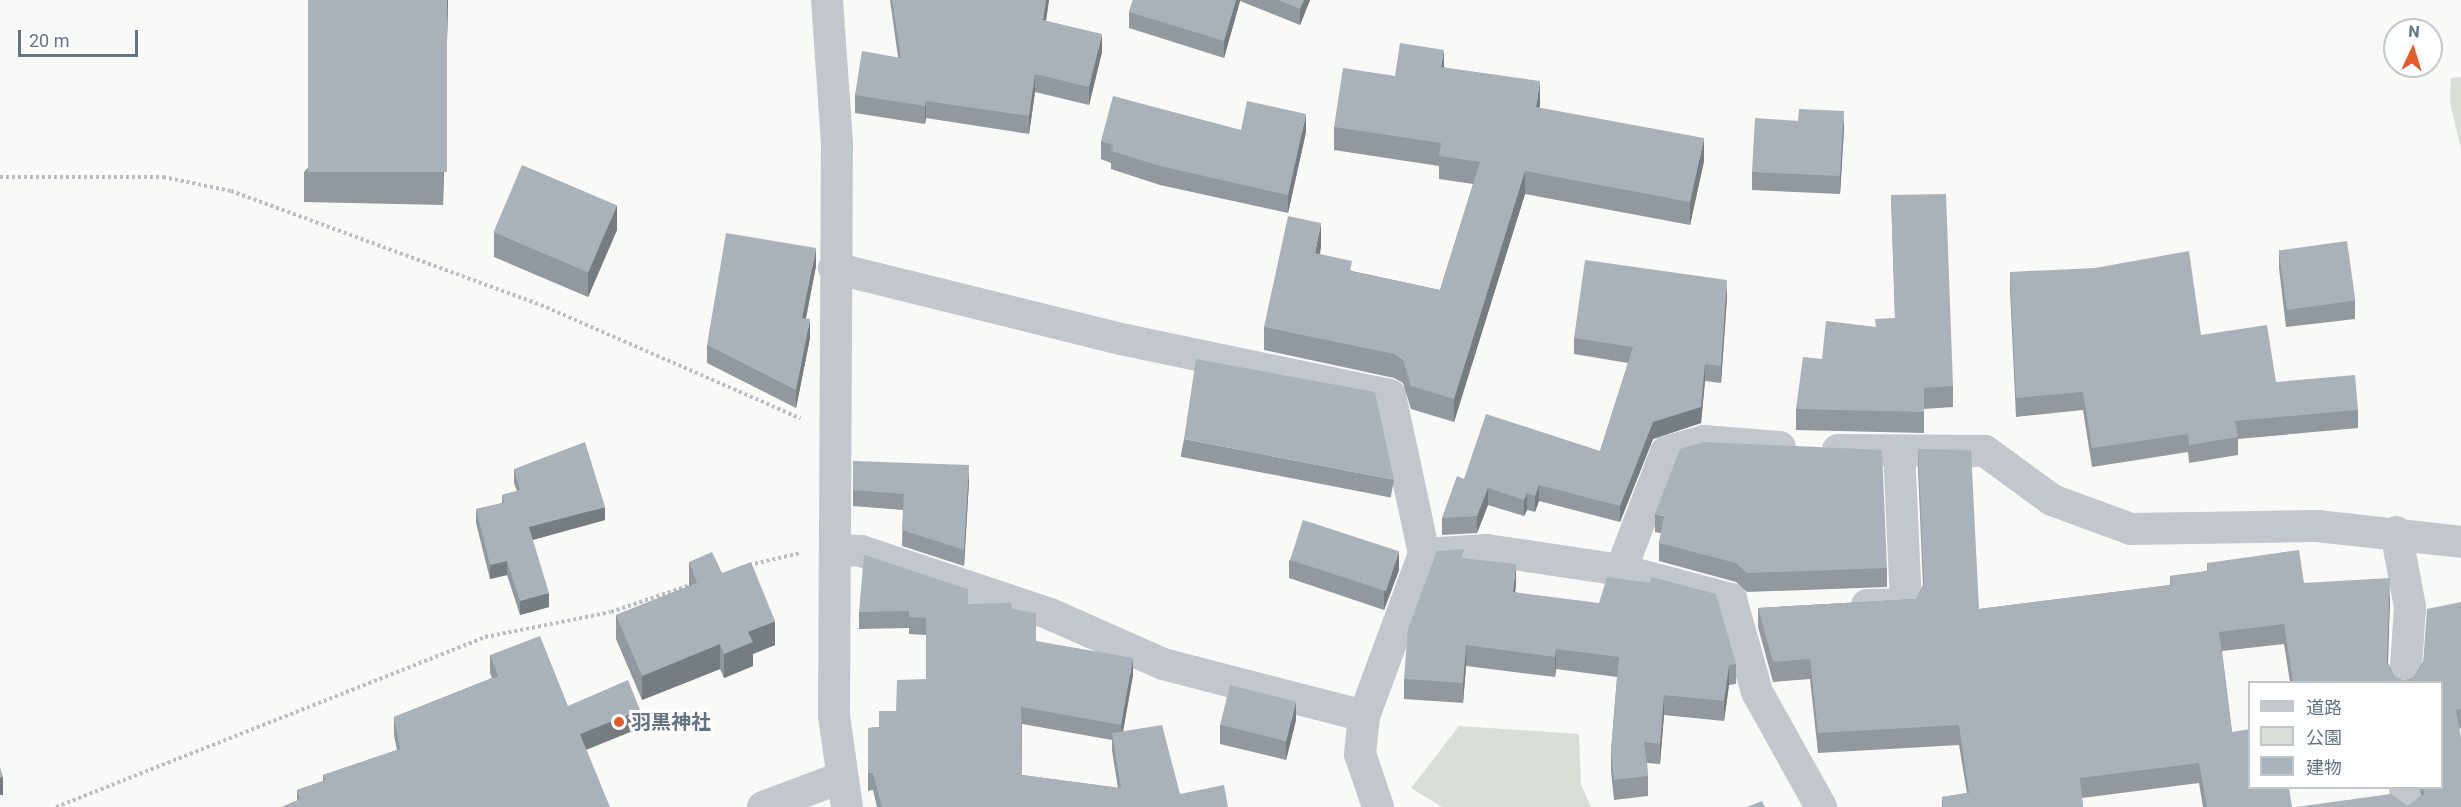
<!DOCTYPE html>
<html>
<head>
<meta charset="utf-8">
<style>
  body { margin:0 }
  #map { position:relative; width:2461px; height:807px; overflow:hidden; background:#f9f9f7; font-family:Roboto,"Noto Sans JP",sans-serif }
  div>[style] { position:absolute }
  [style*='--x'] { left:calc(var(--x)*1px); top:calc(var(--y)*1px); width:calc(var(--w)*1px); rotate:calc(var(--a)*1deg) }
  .green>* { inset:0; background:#d9ded6 }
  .path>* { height:4px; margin-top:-2px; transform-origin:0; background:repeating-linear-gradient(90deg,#babec1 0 3px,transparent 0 6px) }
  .minor>* { height:32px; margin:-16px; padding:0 16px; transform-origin:16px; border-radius:16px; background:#c2c7cb }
  .wall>* { inset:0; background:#91999e; transform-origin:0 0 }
  .shaded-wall>* { inset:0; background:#767d81; transform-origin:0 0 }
  .building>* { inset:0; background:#a9b2b8; transform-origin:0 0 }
  .dots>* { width:16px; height:16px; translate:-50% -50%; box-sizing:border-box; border:3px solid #fff; border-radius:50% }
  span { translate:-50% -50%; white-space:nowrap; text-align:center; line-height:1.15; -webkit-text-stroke:6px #fff; paint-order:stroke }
  .poi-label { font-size:20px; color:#647482; font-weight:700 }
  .left { translate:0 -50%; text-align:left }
  .legend { position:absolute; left:2248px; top:681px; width:195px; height:108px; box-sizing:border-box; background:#fff; border:2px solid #c1c7cd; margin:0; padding:8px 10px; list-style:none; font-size:18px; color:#647482 }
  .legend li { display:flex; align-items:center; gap:12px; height:30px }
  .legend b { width:30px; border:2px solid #c1c7cd }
  .north { position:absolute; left:2383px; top:18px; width:60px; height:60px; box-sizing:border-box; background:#fff; border:2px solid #c1c7cd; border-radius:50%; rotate:4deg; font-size:16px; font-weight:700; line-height:24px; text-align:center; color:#647482 }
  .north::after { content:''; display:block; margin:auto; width:21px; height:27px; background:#e35c2d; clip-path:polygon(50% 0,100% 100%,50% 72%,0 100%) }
  .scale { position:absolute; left:18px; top:30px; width:120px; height:27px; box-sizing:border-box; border:3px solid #647482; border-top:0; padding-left:8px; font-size:18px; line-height:21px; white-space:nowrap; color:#647482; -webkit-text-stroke:4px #fff; paint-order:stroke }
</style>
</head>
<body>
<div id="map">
  <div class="green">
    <i style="clip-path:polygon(2461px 77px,2461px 150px,2450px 102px,2451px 78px)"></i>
    <i style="clip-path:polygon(1459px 726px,1579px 734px,1581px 784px,1591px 807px,1442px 807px,1411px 788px)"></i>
  </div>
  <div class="path">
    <i style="--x:0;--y:177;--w:163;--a:0"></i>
    <i style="--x:163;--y:177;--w:69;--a:11.6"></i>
    <i style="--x:231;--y:191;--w:330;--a:20.2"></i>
    <i style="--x:541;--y:305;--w:283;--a:23.6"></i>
    <i style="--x:749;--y:565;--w:52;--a:-13.2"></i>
    <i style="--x:56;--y:807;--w:461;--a:-21.6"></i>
    <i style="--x:485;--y:637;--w:128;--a:-11.2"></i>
    <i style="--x:611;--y:612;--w:87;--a:-18.9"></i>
  </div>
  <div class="minor">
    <i style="--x:827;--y:0;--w:143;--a:86"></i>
    <i style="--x:837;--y:143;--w:573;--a:90.3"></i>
    <i style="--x:834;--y:716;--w:92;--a:81.9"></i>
    <i style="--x:834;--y:268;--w:296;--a:13.9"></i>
    <i style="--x:1121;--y:339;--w:275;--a:11.8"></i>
    <i style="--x:1390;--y:395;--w:163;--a:77.9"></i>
    <i style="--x:1424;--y:554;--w:173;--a:110.3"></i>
    <i style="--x:1364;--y:716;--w:38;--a:96"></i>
    <i style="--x:1360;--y:754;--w:56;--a:71.2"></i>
    <i style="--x:1838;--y:450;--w:147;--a:0.4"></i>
    <i style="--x:1985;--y:451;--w:83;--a:36.2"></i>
    <i style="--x:2052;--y:500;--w:84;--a:20.2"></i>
    <i style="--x:2131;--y:529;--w:186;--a:-0.9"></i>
    <i style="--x:2317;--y:526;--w:145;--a:6.3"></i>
    <i style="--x:2396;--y:532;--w:76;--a:79.4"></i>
    <i style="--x:2410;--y:607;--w:75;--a:93.8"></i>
    <i style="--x:836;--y:550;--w:25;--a:2"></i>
    <i style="--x:861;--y:551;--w:199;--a:18.4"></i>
    <i style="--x:1050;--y:614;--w:124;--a:23.9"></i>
    <i style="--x:1163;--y:664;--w:208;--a:14.5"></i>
    <i style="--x:1424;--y:554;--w:63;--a:-3.6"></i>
    <i style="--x:1487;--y:550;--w:135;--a:8.5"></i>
    <i style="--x:1621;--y:570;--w:114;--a:14.8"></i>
    <i style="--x:1731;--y:599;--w:97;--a:74.4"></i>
    <i style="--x:1757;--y:692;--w:132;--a:60.9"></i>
    <i style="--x:1621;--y:570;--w:126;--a:-69.1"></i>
    <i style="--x:1666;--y:452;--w:40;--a:-16"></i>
    <i style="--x:1704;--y:441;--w:76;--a:4.5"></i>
    <i style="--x:1867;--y:605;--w:39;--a:-1"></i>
    <i style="--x:1906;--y:604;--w:152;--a:-92.6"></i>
    <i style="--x:2405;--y:788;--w:19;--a:84"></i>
    <i style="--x:763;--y:807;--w:82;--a:-20.6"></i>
  </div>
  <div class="wall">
    <i style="clip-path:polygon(448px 0,443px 205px,304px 202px,304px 172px)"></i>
    <i style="clip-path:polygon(890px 0,1049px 0,1046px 21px,1102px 52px,1089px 105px,1035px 92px,1029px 134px,926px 118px,925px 124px,855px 113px,855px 95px,898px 57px)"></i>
    <i style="clip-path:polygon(1133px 0,1310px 0,1300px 25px,1240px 1px,1224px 58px,1129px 28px,1129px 12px)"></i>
    <i style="clip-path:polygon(1444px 67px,1540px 104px,1539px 108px,1704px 161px,1690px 225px,1525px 194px,1454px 422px,1411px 409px,1403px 383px,1394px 378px,1264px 350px,1264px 327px,1321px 246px,1320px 255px,1352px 271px,1440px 290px,1473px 184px,1439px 179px,1439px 166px,1334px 150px,1334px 127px,1395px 76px)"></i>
    <i style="clip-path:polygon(1798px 121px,1844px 129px,1840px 194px,1752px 190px,1752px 172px)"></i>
    <i style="clip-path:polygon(1241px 130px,1306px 132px,1288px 213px,1160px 185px,1111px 169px,1111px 163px,1101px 159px,1101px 141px)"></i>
    <i style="clip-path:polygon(1891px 195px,1953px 386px,1953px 407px,1924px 409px,1924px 433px,1796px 430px,1796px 409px,1875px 327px,1895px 318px)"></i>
    <i style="clip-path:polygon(617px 230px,588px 297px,494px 257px,494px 232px)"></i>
    <i style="clip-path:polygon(2279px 250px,2355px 300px,2355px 319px,2286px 327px,2279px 268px)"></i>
    <i style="clip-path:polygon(816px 266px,806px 319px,810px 338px,796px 408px,707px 363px,707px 345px)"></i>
    <i style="clip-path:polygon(2010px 272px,2201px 335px,2276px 382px,2358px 410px,2358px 428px,2238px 439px,2238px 455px,2189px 463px,2188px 452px,2092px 467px,2083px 410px,2016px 417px,2010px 290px)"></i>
    <i style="clip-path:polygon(1727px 297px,1721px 383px,1705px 381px,1701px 423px,1653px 439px,1620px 522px,1539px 501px,1535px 512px,1527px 510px,1524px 516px,1488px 505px,1477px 533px,1442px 535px,1442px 518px,1464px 479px,1600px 451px,1628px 363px,1574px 354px,1574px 338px)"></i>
    <i style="left:1184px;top:439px;width:214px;height:18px;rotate:11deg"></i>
    <i style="clip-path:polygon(1918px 449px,1979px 609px,2170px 585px,2170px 576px,2207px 571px,2207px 563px,2304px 583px,2390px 597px,2388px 663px,2395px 677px,2404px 681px,2413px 678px,2461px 602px,2461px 728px,2459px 729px,2461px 807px,2408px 806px,2421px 796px,2420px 788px,2442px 788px,2442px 682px,2290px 682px,2284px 644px,2222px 651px,2232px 732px,2292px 807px,2203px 807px,2199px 783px,2082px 798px,2083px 807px,1942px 807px,1942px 797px,1967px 793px,1959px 745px,1818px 753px,1810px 679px,1773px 682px,1758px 627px,1758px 608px,1916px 599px,1923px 585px,1918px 469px)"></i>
    <i style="clip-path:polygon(853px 461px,969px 481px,964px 566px,902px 546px,903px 510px,853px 506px)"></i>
    <i style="clip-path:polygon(514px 469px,605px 520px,532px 540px,549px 607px,520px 615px,507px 575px,490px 579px,476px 523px,476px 509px,502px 503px,502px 495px,517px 491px,514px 483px)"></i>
    <i style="clip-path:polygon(1655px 514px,1887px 568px,1887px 587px,1747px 592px,1736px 582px,1659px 561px,1659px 543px,1661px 533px,1655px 532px)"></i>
    <i style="clip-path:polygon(1464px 558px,1516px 584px,1515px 592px,1736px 664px,1736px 684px,1729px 685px,1724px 721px,1664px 715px,1660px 764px,1647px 763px,1648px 776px,1648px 796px,1614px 800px,1611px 771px,1611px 751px,1617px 677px,1556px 669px,1555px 677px,1466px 666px,1463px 703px,1404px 699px,1404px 679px)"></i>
    <i style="clip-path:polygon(1289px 560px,1399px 570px,1384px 610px,1289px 578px)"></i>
    <i style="clip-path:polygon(689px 562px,722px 573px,775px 645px,753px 654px,753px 666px,724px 678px,720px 669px,642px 700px,616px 639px,616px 615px,689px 586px)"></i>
    <i style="clip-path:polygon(evenodd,968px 604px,1012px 609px,1036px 641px,1133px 675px,1123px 732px,1180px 794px,1228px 807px,877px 807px,873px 790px,868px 791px,868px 728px,879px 727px,896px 711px,926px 679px,926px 635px,909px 634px,909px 628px,859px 629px,859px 612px,968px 604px,1022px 724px,1112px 740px,1112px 751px,1118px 788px,1022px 775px,1022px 724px)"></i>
    <i style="clip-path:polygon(490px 655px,568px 706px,640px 728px,586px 750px,297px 800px,297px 790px,323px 781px,323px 775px,397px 750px,394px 735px,394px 717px,492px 678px,490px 673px)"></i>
    <i style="clip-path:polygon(1296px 720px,1286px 760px,1220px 744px,1220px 725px)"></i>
  </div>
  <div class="shaded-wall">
    <i style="clip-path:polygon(447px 0,448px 0,443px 205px,443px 175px)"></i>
    <i style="clip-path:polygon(1046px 0,1049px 0,1043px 38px,1043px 20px)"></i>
    <i style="clip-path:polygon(1236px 0,1240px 0,1240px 1px,1224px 58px,1224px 41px)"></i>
    <i style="clip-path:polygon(1304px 0,1310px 0,1300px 25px,1300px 9px)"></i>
    <i style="clip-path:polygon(1102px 34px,1102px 52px,1089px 105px,1089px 87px)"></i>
    <i style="clip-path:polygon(1444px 50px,1444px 73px,1441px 67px)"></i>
    <i style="clip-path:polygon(1035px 74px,1035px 92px,1029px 134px,1029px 116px)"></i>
    <i style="clip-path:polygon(1540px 81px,1540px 104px,1536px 130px,1536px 107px)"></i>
    <i style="clip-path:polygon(926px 101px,926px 118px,925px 124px,925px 106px)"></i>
    <i style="clip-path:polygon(1844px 111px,1844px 129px,1840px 194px,1840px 176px)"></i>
    <i style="clip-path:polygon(1306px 114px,1306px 132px,1288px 213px,1288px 195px)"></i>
    <i style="clip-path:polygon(1704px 138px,1704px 161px,1690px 225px,1690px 202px)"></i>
    <i style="clip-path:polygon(1525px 171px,1525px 194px,1454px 422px,1454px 399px)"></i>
    <i style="clip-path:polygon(617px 205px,617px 230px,588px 297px,588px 272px)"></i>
    <i style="clip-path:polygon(1321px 223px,1321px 246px,1315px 277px,1315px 253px)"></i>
    <i style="clip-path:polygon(816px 248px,816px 266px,802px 336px,802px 318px)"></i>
    <i style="clip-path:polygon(1727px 280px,1727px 297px,1721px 383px,1721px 366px)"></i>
    <i style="clip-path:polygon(810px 319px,810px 338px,796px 408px,796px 390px)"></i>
    <i style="clip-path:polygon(1705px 364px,1705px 381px,1701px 423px,1653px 439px,1620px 522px,1620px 506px,1653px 422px)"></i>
    <i style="clip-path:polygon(969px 465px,969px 481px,964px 566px,964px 550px)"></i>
    <i style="clip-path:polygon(1539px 485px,1539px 501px,1535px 512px,1535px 496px)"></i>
    <i style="clip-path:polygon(1488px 488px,1488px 505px,1477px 533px,1477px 516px)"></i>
    <i style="clip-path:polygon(1527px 493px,1527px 510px,1524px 516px,1524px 500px)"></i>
    <i style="clip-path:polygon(605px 507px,605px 520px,529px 541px,529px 527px)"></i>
    <i style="clip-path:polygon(1399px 552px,1399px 570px,1384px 610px,1384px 592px)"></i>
    <i style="clip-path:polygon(507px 561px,507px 575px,490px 579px,490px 565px)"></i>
    <i style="clip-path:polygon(1516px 564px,1516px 584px,1513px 612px,1513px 592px)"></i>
    <i style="clip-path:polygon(2390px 578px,2390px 597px,2387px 681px,2387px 662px)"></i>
    <i style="clip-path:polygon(549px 593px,549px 607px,520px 615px,520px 601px)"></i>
    <i style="clip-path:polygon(775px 621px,775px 645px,753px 654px,753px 666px,724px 678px,724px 654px,748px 632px)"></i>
    <i style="clip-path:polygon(720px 644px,720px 669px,642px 700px,642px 676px)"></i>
    <i style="clip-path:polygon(1466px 645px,1466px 666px,1463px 703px,1463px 683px)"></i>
    <i style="clip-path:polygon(1556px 649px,1556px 669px,1555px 677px,1555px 657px)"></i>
    <i style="clip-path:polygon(1133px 658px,1133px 675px,1121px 742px,1121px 725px)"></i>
    <i style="clip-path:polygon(1729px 665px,1729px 685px,1724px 721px,1724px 701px)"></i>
    <i style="clip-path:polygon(1664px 695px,1664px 715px,1660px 764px,1660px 744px)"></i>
    <i style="clip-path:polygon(1296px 702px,1296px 720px,1286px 760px,1286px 742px)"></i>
    <i style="clip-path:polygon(640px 710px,640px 728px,580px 752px,580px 734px)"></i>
    <i style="left:3px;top:777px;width:18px;height:3px;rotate:90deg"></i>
  </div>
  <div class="building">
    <i style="left:308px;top:0;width:139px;height:172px"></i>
    <i style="clip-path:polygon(892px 0,1046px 0,1043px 20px,1102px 34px,1089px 87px,1035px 74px,1029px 116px,926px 101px,925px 106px,855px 95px,862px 51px,901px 58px)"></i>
    <i style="clip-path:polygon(1133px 0,1236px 0,1224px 41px,1129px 12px)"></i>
    <i style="clip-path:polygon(1278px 0,1304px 0,1300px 9px)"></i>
    <i style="clip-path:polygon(1400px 43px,1444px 50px,1441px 67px,1540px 81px,1536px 107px,1704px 138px,1690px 202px,1525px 171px,1454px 399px,1411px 386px,1403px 360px,1394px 354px,1264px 327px,1288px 216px,1321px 223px,1315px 253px,1352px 261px,1350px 271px,1440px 290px,1480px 162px,1439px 156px,1441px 143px,1334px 127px,1343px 68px,1395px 76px)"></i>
    <i style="clip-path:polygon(1113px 96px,1241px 130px,1247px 101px,1306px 114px,1288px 195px,1160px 166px,1111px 151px,1113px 145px,1101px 141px)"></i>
    <i style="clip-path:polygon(1799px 109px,1844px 111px,1840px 176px,1752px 172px,1755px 118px,1798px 121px)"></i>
    <i style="left:522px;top:165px;width:103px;height:73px;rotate:23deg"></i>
    <i style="clip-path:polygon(1946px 194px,1953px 386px,1924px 388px,1924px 412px,1796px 409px,1803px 357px,1822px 359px,1826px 321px,1876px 327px,1875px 319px,1895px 318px,1891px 195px)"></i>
    <i style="clip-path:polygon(726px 233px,816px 248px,802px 318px,810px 319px,796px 390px,707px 345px)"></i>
    <i style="left:2347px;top:241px;width:60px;height:69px;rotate:82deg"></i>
    <i style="clip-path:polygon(2189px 251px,2201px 335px,2267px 325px,2276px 382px,2355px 375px,2358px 410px,2235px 421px,2238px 437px,2189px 445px,2188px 434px,2092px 448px,2083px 392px,2016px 398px,2010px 272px,2095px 268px)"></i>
    <i style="clip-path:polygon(1585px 260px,1727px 280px,1721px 366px,1705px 364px,1701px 407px,1653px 422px,1620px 506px,1539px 485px,1535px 496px,1527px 493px,1524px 500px,1488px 488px,1477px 516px,1442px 518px,1457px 476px,1464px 479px,1486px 414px,1600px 451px,1633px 347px,1574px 338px)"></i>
    <i style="clip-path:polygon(1196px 359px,1375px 392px,1394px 480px,1184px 439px)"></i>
    <i style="clip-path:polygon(585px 442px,605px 507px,529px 527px,549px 593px,520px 601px,507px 561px,490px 565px,476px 509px,504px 503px,502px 495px,520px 490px,514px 469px)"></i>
    <i style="clip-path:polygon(1704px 442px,1882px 450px,1887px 568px,1747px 573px,1736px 563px,1659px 543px,1664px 516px,1655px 514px,1680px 449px)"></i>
    <i style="clip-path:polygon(1918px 449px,1971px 450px,1979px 609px,2171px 585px,2170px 576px,2208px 571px,2207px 563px,2299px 550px,2304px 583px,2390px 578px,2387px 662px,2395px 677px,2404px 681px,2413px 678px,2423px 664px,2427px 609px,2461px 602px,2461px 709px,2456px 710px,2461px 738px,2461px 807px,2296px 807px,2391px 794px,2408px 806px,2424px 794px,2423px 788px,2442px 788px,2442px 682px,2293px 682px,2284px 624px,2219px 632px,2232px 732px,2250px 729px,2250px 788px,2289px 788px,2292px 807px,2207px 807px,2199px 763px,2080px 778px,2083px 807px,1943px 807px,1942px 797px,1969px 793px,1959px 725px,1818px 733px,1810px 659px,1773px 662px,1758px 608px,1916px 599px,1924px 584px)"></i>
    <i style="clip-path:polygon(853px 461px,969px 465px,964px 550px,902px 530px,904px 494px,853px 490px)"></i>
    <i style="left:1303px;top:520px;width:101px;height:42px;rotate:18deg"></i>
    <i style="clip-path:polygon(1464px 549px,1461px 558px,1516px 564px,1513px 592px,1599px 603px,1607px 577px,1650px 583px,1652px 577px,1716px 594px,1736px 664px,1729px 665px,1724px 701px,1664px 695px,1660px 744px,1644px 742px,1648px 776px,1614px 780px,1611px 751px,1619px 657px,1556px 649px,1555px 657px,1466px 645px,1463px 683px,1404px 679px,1408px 629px,1437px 551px)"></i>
    <i style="clip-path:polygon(712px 552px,722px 573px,751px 562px,775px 621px,748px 632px,753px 642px,724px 654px,720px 644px,642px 676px,616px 615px,697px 583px,689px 562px)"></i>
    <i style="clip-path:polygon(864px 555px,968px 589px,968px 604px,1011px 603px,1012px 609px,1036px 613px,1036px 641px,1133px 658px,1121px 725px,1021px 707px,1022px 775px,1121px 788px,1112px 733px,1162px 725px,1180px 794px,1224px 785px,1228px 807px,882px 807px,873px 773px,868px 773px,868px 728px,879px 727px,879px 711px,896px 711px,897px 680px,926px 679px,926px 618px,909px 617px,909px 611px,859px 612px)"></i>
    <i style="clip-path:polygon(540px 636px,568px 706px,628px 680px,640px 710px,580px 734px,610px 807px,281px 807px,300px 799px,297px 790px,326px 780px,323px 775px,400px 749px,394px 717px,498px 676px,490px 655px)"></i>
    <i style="left:1230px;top:685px;width:68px;height:41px;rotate:14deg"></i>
    <i style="clip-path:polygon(0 767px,3px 777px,0 778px)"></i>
    <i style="clip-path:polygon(1762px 801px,1765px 807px,1747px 807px)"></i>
  </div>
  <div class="dots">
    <i style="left:619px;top:722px;background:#e35c2d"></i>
  </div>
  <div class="poi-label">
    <span class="left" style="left:631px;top:722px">羽黒神社</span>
  </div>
  <ul class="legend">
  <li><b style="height:8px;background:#c2c7cb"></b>道路</li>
  <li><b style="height:16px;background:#d9ded6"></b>公園</li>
  <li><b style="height:16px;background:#a9b2b8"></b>建物</li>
  </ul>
  <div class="north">N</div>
  <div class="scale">20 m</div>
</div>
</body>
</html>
